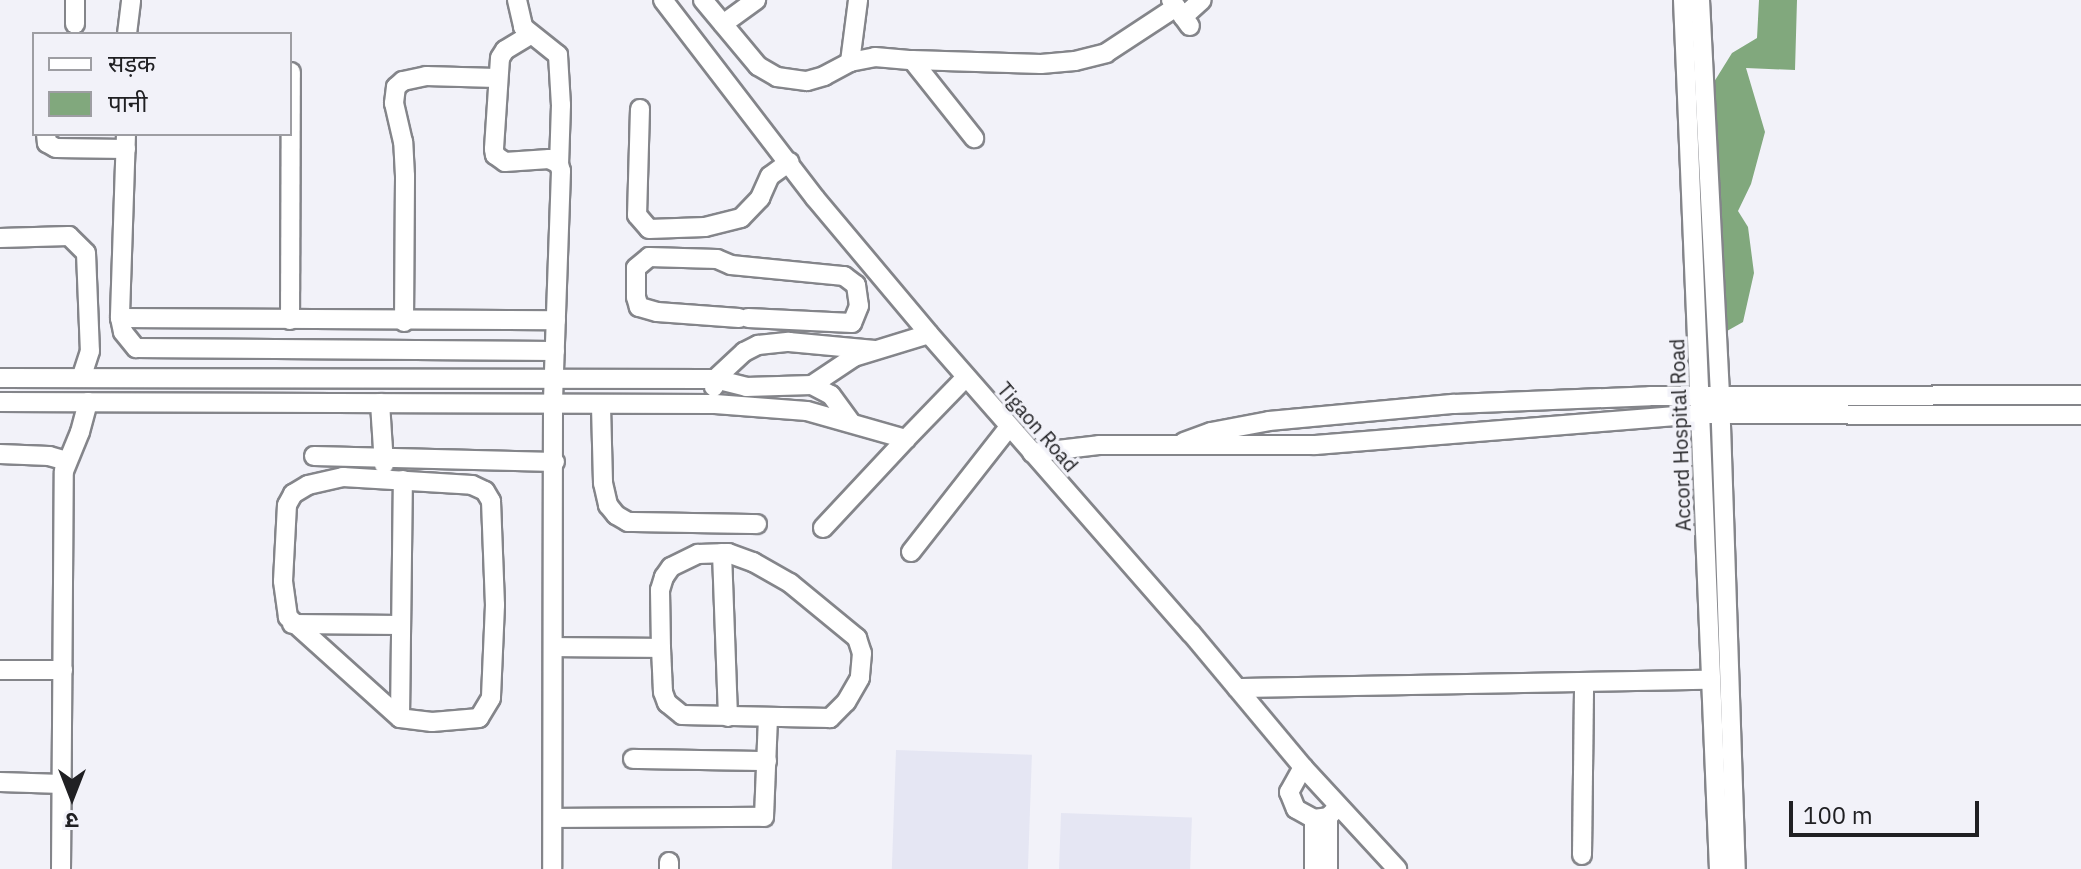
<!DOCTYPE html>
<html>
<head>
<meta charset="utf-8">
<style>
  body { margin:0 }
  #map { position:relative; width:2081px; height:869px; overflow:hidden; background:#f2f2f9; font-family:"IBM Plex Sans","Noto Sans Devanagari",sans-serif }
  div>[style] { position:absolute }
  [style*='--x'] { left:calc(var(--x)*1px); top:calc(var(--y)*1px); width:calc(var(--w)*1px); rotate:calc(var(--a)*1deg) }
  .built>* { inset:0; background:#e5e6f3; transform-origin:0 0 }
  .water>* { inset:0; background:#81a87d }
  .roads { filter:drop-shadow(2px 0 #84858a) drop-shadow(-2px 0 #84858a) drop-shadow(0 2px #84858a) drop-shadow(0 -2px #84858a) }
  .minor>* { height:18px; margin:-9px; padding:0 9px; transform-origin:9px; border-radius:9px; background:#fff }
  span { translate:-50% -50%; white-space:nowrap; text-align:center; line-height:1.15; -webkit-text-stroke:7px #f2f2f9; paint-order:stroke }
  .street-label { font-size:20px; color:#202023 }
  .legend { position:absolute; left:32px; top:32px; width:260px; height:104px; box-sizing:border-box; background:#f2f2f9; border:2px solid #9e9ea3; margin:0; padding:10px 14px; list-style:none; font-size:24px; color:#202023 }
  .legend li { display:flex; align-items:center; gap:16px; height:40px }
  .legend b { width:40px; border:2px solid #9e9ea3 }
  .north { position:absolute; left:32px; top:757px; width:80px; height:80px; -webkit-text-stroke:6px #f2f2f9; paint-order:stroke; rotate:180deg; font-size:22px; font-weight:700; line-height:32px; text-align:center; color:#202023 }
  .north::after { content:''; display:block; margin:auto; width:28px; height:36px; background:#202023; clip-path:polygon(50% 0,100% 100%,50% 72%,0 100%) }
  .scale { position:absolute; left:1789px; top:801px; width:190px; height:36px; box-sizing:border-box; border:4px solid #202023; border-top:0; padding-left:10px; font-size:24px; line-height:28px; white-space:nowrap; color:#202023; -webkit-text-stroke:6px #f2f2f9; paint-order:stroke }
</style>
</head>
<body>
<div id="map">
  <div class="built">
    <i style="left:896px;top:750px;width:136px;height:119px;rotate:2deg"></i>
    <i style="left:1061px;top:813px;width:131px;height:56px;rotate:2deg"></i>
  </div>
  <div class="water">
    <i style="clip-path:polygon(1759px 0,1797px 0,1795px 70px,1746px 68px,1765px 132px,1751px 184px,1738px 211px,1748px 227px,1754px 273px,1743px 322px,1727px 331px,1714px 82px,1732px 53px,1757px 38px)"></i>
  </div>
  <div class="roads">
    <div class="minor">
      <i style="--x:75;--y:0;--w:24;--a:90"></i>
      <i style="--x:517;--y:0;--w:28;--a:77"></i>
      <i style="--x:523;--y:27;--w:45;--a:38.7"></i>
      <i style="--x:558;--y:55;--w:50;--a:86.6"></i>
      <i style="--x:561;--y:105;--w:59;--a:91.9"></i>
      <i style="--x:663;--y:0;--w:250;--a:52.5"></i>
      <i style="--x:815;--y:198;--w:177;--a:50"></i>
      <i style="--x:929;--y:334;--w:398;--a:48.8"></i>
      <i style="--x:1191;--y:633;--w:175;--a:50.1"></i>
      <i style="--x:1303;--y:767;--w:139;--a:47.3"></i>
      <i style="--x:703;--y:0;--w:86;--a:50.2"></i>
      <i style="--x:758;--y:66;--w:22;--a:30"></i>
      <i style="--x:777;--y:77;--w:30;--a:8"></i>
      <i style="--x:807;--y:81;--w:18;--a:-16"></i>
      <i style="--x:824;--y:76;--w:30;--a:-28"></i>
      <i style="--x:850;--y:62;--w:25;--a:-11"></i>
      <i style="--x:875;--y:57;--w:37;--a:5"></i>
      <i style="--x:912;--y:60;--w:100;--a:51.5"></i>
      <i style="--x:1171;--y:0;--w:32;--a:54"></i>
      <i style="--x:1683;--y:0;--w:870;--a:87.63"></i>
      <i style="--x:1700;--y:0;--w:396;--a:87.1"></i>
      <i style="--x:1720;--y:395;--w:474;--a:88.1"></i>
      <i style="--x:1183;--y:17;--w:25;--a:-42"></i>
      <i style="--x:723;--y:24;--w:41;--a:-36"></i>
      <i style="--x:127;--y:34;--w:34;--a:-83"></i>
      <i style="--x:530;--y:35;--w:29;--a:149"></i>
      <i style="--x:505;--y:50;--w:9;--a:122"></i>
      <i style="--x:500;--y:58;--w:91;--a:93.8"></i>
      <i style="--x:494;--y:149;--w:6;--a:81"></i>
      <i style="--x:495;--y:155;--w:12;--a:35"></i>
      <i style="--x:505;--y:162;--w:44;--a:-3.9"></i>
      <i style="--x:549;--y:159;--w:11;--a:27"></i>
      <i style="--x:559;--y:164;--w:7;--a:74"></i>
      <i style="--x:561;--y:171;--w:233;--a:92"></i>
      <i style="--x:553;--y:404;--w:465;--a:90.1"></i>
      <i style="--x:912;--y:60;--w:129;--a:1.8"></i>
      <i style="--x:1041;--y:64;--w:34;--a:-5"></i>
      <i style="--x:1075;--y:61;--w:32;--a:-14"></i>
      <i style="--x:1106;--y:53;--w:84;--a:-33.3"></i>
      <i style="--x:850;--y:62;--w:63;--a:-82.6"></i>
      <i style="--x:640;--y:109;--w:106;--a:91.6"></i>
      <i style="--x:637;--y:215;--w:18;--a:49"></i>
      <i style="--x:649;--y:229;--w:56;--a:-2"></i>
      <i style="--x:705;--y:227;--w:37;--a:-14"></i>
      <i style="--x:741;--y:218;--w:28;--a:-46"></i>
      <i style="--x:760;--y:198;--w:24;--a:-66"></i>
      <i style="--x:770;--y:176;--w:24;--a:-36"></i>
      <i style="--x:46;--y:134;--w:9;--a:84"></i>
      <i style="--x:47;--y:143;--w:10;--a:29"></i>
      <i style="--x:56;--y:148;--w:70;--a:0.8"></i>
      <i style="--x:126;--y:134;--w:184;--a:91.9"></i>
      <i style="--x:120;--y:318;--w:14;--a:78"></i>
      <i style="--x:123;--y:332;--w:21;--a:51"></i>
      <i style="--x:136;--y:348;--w:419;--a:0.4"></i>
      <i style="--x:0;--y:238;--w:69;--a:-1.7"></i>
      <i style="--x:69;--y:236;--w:24;--a:45"></i>
      <i style="--x:86;--y:253;--w:98;--a:87.7"></i>
      <i style="--x:90;--y:351;--w:28;--a:108"></i>
      <i style="--x:120;--y:318;--w:436;--a:0.3"></i>
      <i style="--x:739;--y:318;--w:82;--a:-175.8"></i>
      <i style="--x:657;--y:312;--w:19;--a:-164"></i>
      <i style="--x:639;--y:307;--w:10;--a:-107"></i>
      <i style="--x:636;--y:297;--w:29;--a:-90"></i>
      <i style="--x:636;--y:268;--w:17;--a:-40"></i>
      <i style="--x:649;--y:257;--w:68;--a:1.7"></i>
      <i style="--x:717;--y:259;--w:15;--a:23"></i>
      <i style="--x:731;--y:265;--w:114;--a:5.6"></i>
      <i style="--x:844;--y:276;--w:15;--a:37"></i>
      <i style="--x:856;--y:285;--w:21;--a:82"></i>
      <i style="--x:859;--y:306;--w:18;--a:112"></i>
      <i style="--x:852;--y:323;--w:104;--a:-177.2"></i>
      <i style="--x:290;--y:320;--w:248;--a:-89.8"></i>
      <i style="--x:404;--y:322;--w:146;--a:-89.6"></i>
      <i style="--x:405;--y:176;--w:34;--a:-93"></i>
      <i style="--x:403;--y:142;--w:40;--a:-103"></i>
      <i style="--x:394;--y:103;--w:16;--a:-83"></i>
      <i style="--x:396;--y:87;--w:9;--a:-41"></i>
      <i style="--x:403;--y:81;--w:24;--a:-12"></i>
      <i style="--x:426;--y:76;--w:70;--a:1.6"></i>
      <i style="--x:0;--y:378;--w:715;--a:0.08"></i>
      <i style="--x:715;--y:379;--w:32;--a:14"></i>
      <i style="--x:746;--y:387;--w:66;--a:-1.7"></i>
      <i style="--x:812;--y:385;--w:21;--a:28"></i>
      <i style="--x:831;--y:395;--w:32;--a:54"></i>
      <i style="--x:812;--y:385;--w:50;--a:-33.7"></i>
      <i style="--x:854;--y:357;--w:78;--a:-17"></i>
      <i style="--x:714;--y:387;--w:8;--a:-83"></i>
      <i style="--x:715;--y:379;--w:40;--a:-43"></i>
      <i style="--x:744;--y:352;--w:16;--a:-27"></i>
      <i style="--x:758;--y:345;--w:31;--a:-6"></i>
      <i style="--x:789;--y:342;--w:86;--a:5.3"></i>
      <i style="--x:0;--y:402;--w:715;--a:0.16"></i>
      <i style="--x:715;--y:404;--w:92;--a:4.4"></i>
      <i style="--x:807;--y:411;--w:103;--a:15.8"></i>
      <i style="--x:906;--y:439;--w:86;--a:-45.9"></i>
      <i style="--x:380;--y:403;--w:62;--a:86.3"></i>
      <i style="--x:601;--y:406;--w:77;--a:88.5"></i>
      <i style="--x:603;--y:483;--w:23;--a:77"></i>
      <i style="--x:608;--y:505;--w:13;--a:51"></i>
      <i style="--x:616;--y:515;--w:14;--a:30"></i>
      <i style="--x:628;--y:522;--w:129;--a:0.9"></i>
      <i style="--x:1184;--y:442;--w:29;--a:-20"></i>
      <i style="--x:1211;--y:432;--w:59;--a:-10.7"></i>
      <i style="--x:1269;--y:421;--w:186;--a:-5.3"></i>
      <i style="--x:1454;--y:404;--w:196;--a:-2.3"></i>
      <i style="--x:1650;--y:396;--w:431;--a:-0.1"></i>
      <i style="--x:1032;--y:453;--w:67;--a:-6.8"></i>
      <i style="--x:1099;--y:445;--w:216;--a:0"></i>
      <i style="--x:1315;--y:445;--w:387;--a:-4.6"></i>
      <i style="--x:1701;--y:414;--w:380;--a:0.2"></i>
      <i style="--x:0;--y:454;--w:49;--a:2.3"></i>
      <i style="--x:49;--y:456;--w:18;--a:16"></i>
      <i style="--x:314;--y:456;--w:241;--a:1.4"></i>
      <i style="--x:343;--y:477;--w:129;--a:3.5"></i>
      <i style="--x:472;--y:485;--w:14;--a:25"></i>
      <i style="--x:485;--y:491;--w:12;--a:59"></i>
      <i style="--x:491;--y:501;--w:104;--a:87.8"></i>
      <i style="--x:495;--y:605;--w:93;--a:92.5"></i>
      <i style="--x:491;--y:698;--w:23;--a:121"></i>
      <i style="--x:479;--y:718;--w:47;--a:175.1"></i>
      <i style="--x:432;--y:722;--w:32;--a:-173"></i>
      <i style="--x:400;--y:718;--w:151;--a:-138"></i>
      <i style="--x:288;--y:617;--w:36;--a:-98"></i>
      <i style="--x:283;--y:581;--w:76;--a:-87"></i>
      <i style="--x:287;--y:505;--w:13;--a:-61"></i>
      <i style="--x:293;--y:494;--w:17;--a:-31"></i>
      <i style="--x:308;--y:485;--w:36;--a:-13"></i>
      <i style="--x:823;--y:528;--w:122;--a:-47"></i>
      <i style="--x:911;--y:552;--w:159;--a:-51.9"></i>
      <i style="--x:722;--y:553;--w:164;--a:87.9"></i>
      <i style="--x:728;--y:553;--w:27;--a:20"></i>
      <i style="--x:753;--y:562;--w:43;--a:29.6"></i>
      <i style="--x:790;--y:583;--w:87;--a:39.4"></i>
      <i style="--x:857;--y:638;--w:16;--a:72"></i>
      <i style="--x:862;--y:653;--w:25;--a:95"></i>
      <i style="--x:860;--y:678;--w:28;--a:120"></i>
      <i style="--x:846;--y:702;--w:23;--a:135"></i>
      <i style="--x:830;--y:718;--w:148;--a:-178.8"></i>
      <i style="--x:682;--y:715;--w:19;--a:-141"></i>
      <i style="--x:667;--y:703;--w:12;--a:-110"></i>
      <i style="--x:663;--y:692;--w:44;--a:-92.6"></i>
      <i style="--x:661;--y:648;--w:58;--a:-91"></i>
      <i style="--x:660;--y:590;--w:14;--a:-73"></i>
      <i style="--x:664;--y:577;--w:12;--a:-55"></i>
      <i style="--x:671;--y:567;--w:30;--a:-26"></i>
      <i style="--x:698;--y:554;--w:30;--a:-2"></i>
      <i style="--x:292;--y:624;--w:109;--a:0.5"></i>
      <i style="--x:555;--y:647;--w:106;--a:0.5"></i>
      <i style="--x:0;--y:670;--w:63;--a:0"></i>
      <i style="--x:1237;--y:688;--w:474;--a:-1"></i>
      <i style="--x:400;--y:718;--w:238;--a:-89.3"></i>
      <i style="--x:633;--y:759;--w:134;--a:0.9"></i>
      <i style="--x:1303;--y:767;--w:29;--a:119"></i>
      <i style="--x:1289;--y:792;--w:18;--a:68"></i>
      <i style="--x:1296;--y:809;--w:21;--a:29"></i>
      <i style="--x:1314;--y:819;--w:14;--a:-8"></i>
      <i style="--x:1328;--y:817;--w:14;--a:-45"></i>
      <i style="--x:0;--y:782;--w:62;--a:1.8"></i>
      <i style="--x:1328;--y:817;--w:52;--a:90"></i>
      <i style="--x:553;--y:818;--w:211;--a:-0.3"></i>
      <i style="--x:764;--y:817;--w:99;--a:-87.7"></i>
      <i style="--x:1582;--y:855;--w:172;--a:-89.3"></i>
      <i style="--x:61;--y:869;--w:398;--a:-89.6"></i>
      <i style="--x:64;--y:471;--w:42;--a:-67.7"></i>
      <i style="--x:80;--y:432;--w:31;--a:-75"></i>
      <i style="--x:669;--y:869;--w:7;--a:-90"></i>
      <i style="--x:1314;--y:869;--w:50;--a:-90"></i>
    </div>
  </div>
  <div class="street-label">
    <span style="left:1038px;top:427px;rotate:49deg">Tigaon Road</span>
    <span style="left:1680px;top:435px;rotate:-92deg">Accord Hospital Road</span>
  </div>
  <ul class="legend">
  <li><b style="height:10px;background:#fff"></b>सड़क</li>
  <li><b style="height:22px;background:#81a87d"></b>पानी</li>
  </ul>
  <div class="north">उ</div>
  <div class="scale">100 m</div>
</div>
</body>
</html>
